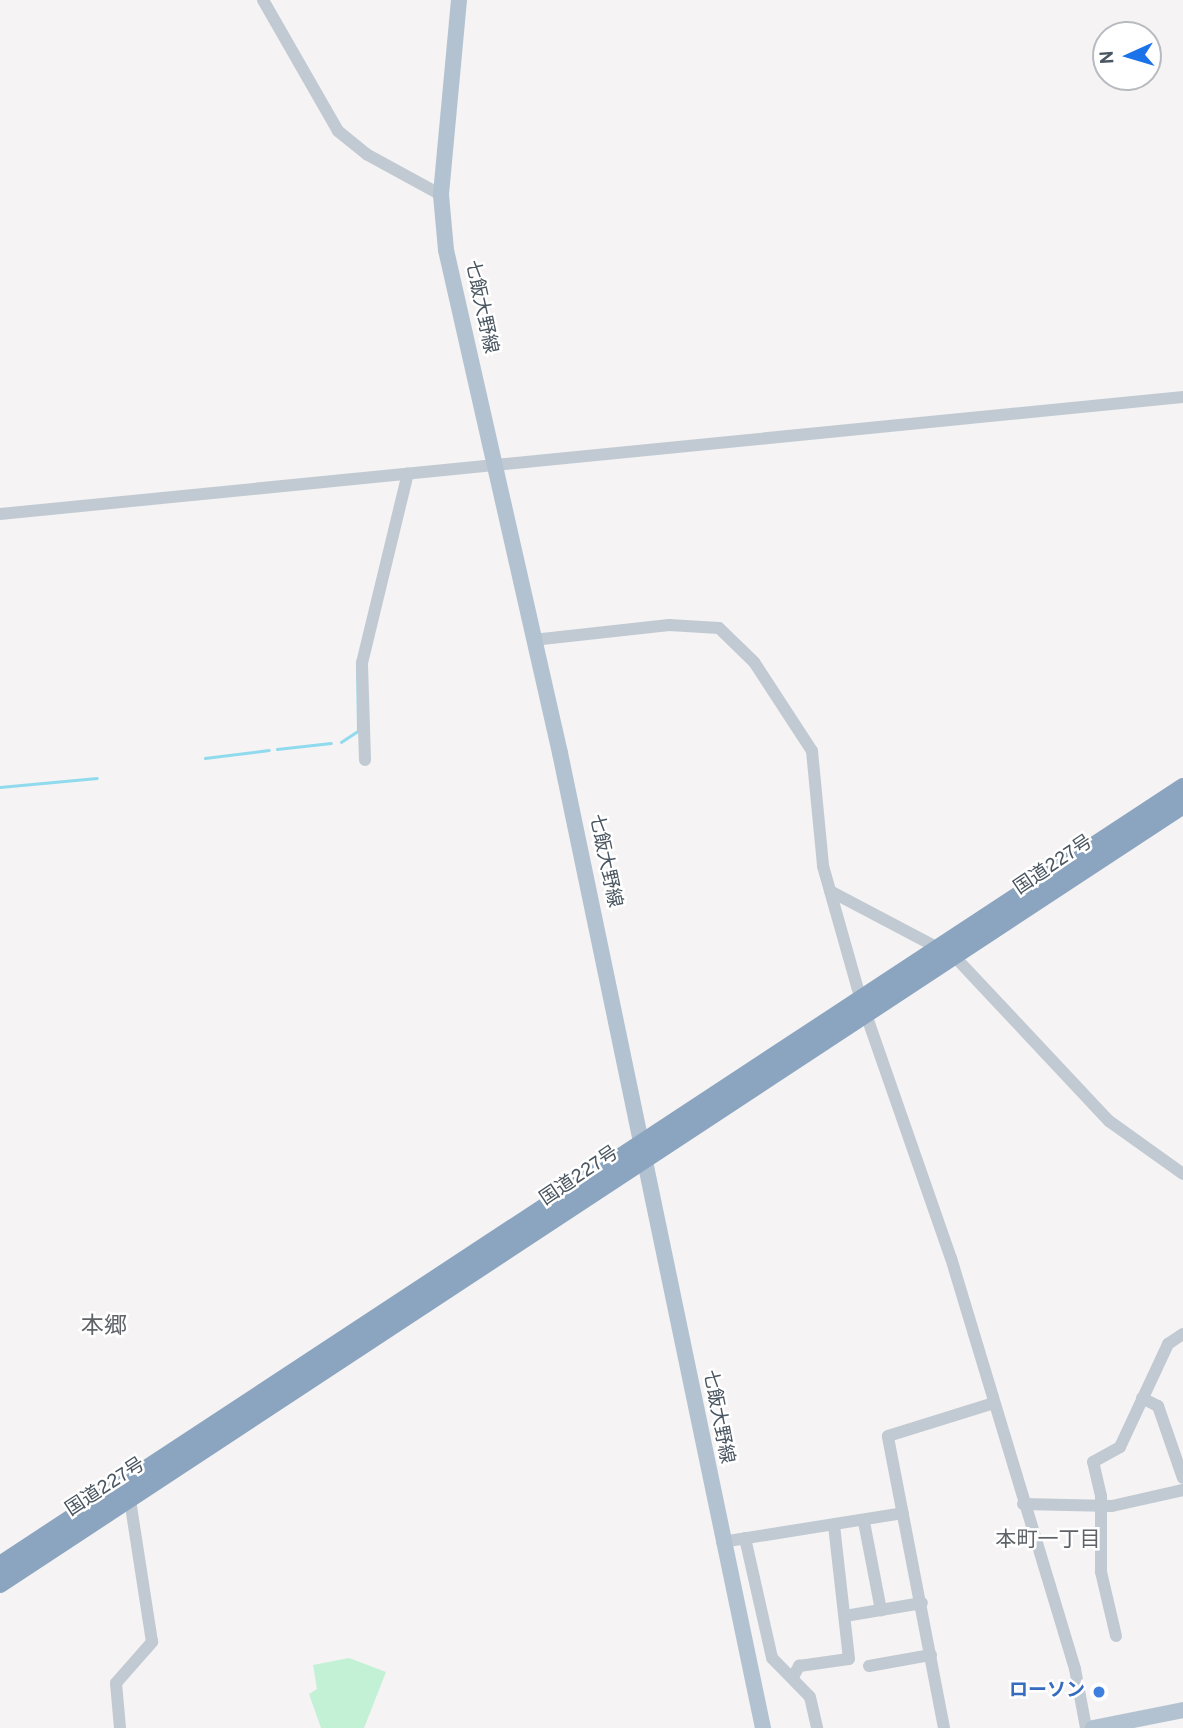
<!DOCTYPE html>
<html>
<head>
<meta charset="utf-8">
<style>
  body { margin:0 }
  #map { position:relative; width:1183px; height:1728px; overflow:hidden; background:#f5f3f3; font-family:Overpass,"Noto Sans JP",sans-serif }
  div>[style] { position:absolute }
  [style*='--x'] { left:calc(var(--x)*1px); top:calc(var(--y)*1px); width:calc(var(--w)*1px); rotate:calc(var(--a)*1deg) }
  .green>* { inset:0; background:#c3f1d5 }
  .stream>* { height:2.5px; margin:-1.25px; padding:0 1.25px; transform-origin:1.25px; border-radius:1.25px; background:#90daee }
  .minor>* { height:12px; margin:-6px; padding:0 6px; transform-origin:6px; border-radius:6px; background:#c1cad2 }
  .major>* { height:16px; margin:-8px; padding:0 8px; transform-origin:8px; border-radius:8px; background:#b3c2d1 }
  .highway>* { height:18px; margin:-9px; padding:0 9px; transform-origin:9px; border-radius:9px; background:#8ba5c1 }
  .dots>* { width:19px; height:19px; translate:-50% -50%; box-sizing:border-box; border:4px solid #fff; border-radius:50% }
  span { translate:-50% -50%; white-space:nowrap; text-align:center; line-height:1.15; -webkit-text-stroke:5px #fff; paint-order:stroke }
  .street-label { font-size:19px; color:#4a5661 }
  .shop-label { font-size:19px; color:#366cbe; font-weight:700 }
  .right { translate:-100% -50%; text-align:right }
  .neighbourhood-label { font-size:21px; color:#5f6368 }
  .quarter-label { font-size:23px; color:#5f6368 }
  .north { position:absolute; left:1092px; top:21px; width:70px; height:70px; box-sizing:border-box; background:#fff; border:2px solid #b7bbc0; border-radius:50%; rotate:266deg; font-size:19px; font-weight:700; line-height:28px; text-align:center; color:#4a5661 }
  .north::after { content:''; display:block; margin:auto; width:24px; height:32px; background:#1a73e8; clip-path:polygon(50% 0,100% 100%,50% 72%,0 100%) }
</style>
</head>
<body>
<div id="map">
  <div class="green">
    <i style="clip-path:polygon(349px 1658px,386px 1672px,364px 1728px,321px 1728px,309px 1694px,317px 1689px,313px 1665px)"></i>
  </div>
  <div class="stream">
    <i style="--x:341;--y:742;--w:20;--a:-33"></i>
    <i style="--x:358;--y:731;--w:69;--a:-90.8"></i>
    <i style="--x:277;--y:749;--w:54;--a:-6.3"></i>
    <i style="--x:205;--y:758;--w:64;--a:-7.1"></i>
    <i style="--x:0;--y:787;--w:97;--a:-5.3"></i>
  </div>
  <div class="minor">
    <i style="--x:263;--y:0;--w:151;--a:60.2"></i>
    <i style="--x:338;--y:131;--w:38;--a:39"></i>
    <i style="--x:368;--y:155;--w:83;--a:28.7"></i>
    <i style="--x:0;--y:514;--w:1189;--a:-5.65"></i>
    <i style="--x:533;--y:640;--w:137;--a:-6.3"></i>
    <i style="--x:669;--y:625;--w:50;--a:3.4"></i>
    <i style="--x:719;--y:628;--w:49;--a:44.2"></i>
    <i style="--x:754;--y:662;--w:106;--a:56.9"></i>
    <i style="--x:812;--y:751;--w:116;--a:84.5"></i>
    <i style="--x:823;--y:866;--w:139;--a:74.2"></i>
    <i style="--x:861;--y:1000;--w:273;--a:70.8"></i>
    <i style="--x:951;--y:1258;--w:429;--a:73.2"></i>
    <i style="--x:1075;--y:1669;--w:60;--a:79.4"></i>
    <i style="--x:365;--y:760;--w:97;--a:-91.8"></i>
    <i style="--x:362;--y:663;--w:195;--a:-76.4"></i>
    <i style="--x:830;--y:891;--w:141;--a:27.8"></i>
    <i style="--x:955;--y:957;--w:225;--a:46.8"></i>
    <i style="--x:1109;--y:1121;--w:91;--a:35.6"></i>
    <i style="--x:1142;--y:1398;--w:18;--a:27"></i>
    <i style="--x:1158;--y:1406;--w:76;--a:70.9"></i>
    <i style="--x:1023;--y:1504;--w:89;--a:1.3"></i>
    <i style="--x:1112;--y:1506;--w:73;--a:-12.7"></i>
    <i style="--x:864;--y:1522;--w:90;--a:79.1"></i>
    <i style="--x:745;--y:1538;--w:123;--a:77.3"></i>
    <i style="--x:772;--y:1658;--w:54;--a:45.7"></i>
    <i style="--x:810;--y:1697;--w:32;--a:77"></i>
    <i style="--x:722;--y:1542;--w:183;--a:-9.1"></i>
    <i style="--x:845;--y:1616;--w:78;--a:-9.6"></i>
    <i style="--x:1116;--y:1636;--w:66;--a:-103.2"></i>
    <i style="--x:1101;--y:1572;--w:76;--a:-90"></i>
    <i style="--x:1101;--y:1496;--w:35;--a:-103"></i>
    <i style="--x:1093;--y:1462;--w:31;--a:-29"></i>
    <i style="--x:1120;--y:1447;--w:114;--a:-65"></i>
    <i style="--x:1168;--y:1344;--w:18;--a:-34"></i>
    <i style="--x:869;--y:1666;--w:63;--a:-10.1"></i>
    <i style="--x:793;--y:1677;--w:13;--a:-61"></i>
    <i style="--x:799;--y:1666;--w:50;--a:-8"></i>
    <i style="--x:849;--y:1659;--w:135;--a:-96.4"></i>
    <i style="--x:120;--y:1728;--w:45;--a:-95.1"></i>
    <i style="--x:116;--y:1683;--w:55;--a:-48.7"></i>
    <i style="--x:152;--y:1642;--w:150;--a:-98.8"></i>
    <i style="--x:944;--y:1728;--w:297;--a:-100.9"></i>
    <i style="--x:888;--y:1436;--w:111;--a:-17.3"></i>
  </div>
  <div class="major">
    <i style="--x:459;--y:0;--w:196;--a:95.3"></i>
    <i style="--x:441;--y:195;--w:55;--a:84.8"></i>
    <i style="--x:446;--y:250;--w:516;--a:77.23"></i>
    <i style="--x:560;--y:753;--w:996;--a:78.24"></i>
    <i style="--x:1093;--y:1728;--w:92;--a:-11.3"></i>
  </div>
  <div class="highway">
    <i style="--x:0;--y:1565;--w:1416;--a:-33.33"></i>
    <i style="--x:0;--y:1584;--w:1416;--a:-33.36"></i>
  </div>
  <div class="dots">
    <i style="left:1099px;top:1692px;background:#3f7fe0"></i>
  </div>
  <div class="street-label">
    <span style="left:480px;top:307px;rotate:78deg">七飯大野線</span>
    <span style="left:604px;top:861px;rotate:78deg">七飯大野線</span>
    <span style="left:1054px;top:866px;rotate:-34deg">国道227号</span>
    <span style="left:580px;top:1177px;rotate:-34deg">国道227号</span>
    <span style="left:717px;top:1417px;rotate:79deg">七飯大野線</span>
    <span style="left:106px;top:1488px;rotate:-33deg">国道227号</span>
  </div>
  <div class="shop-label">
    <span class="right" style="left:1085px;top:1692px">ローソン</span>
  </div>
  <div class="neighbourhood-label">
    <span style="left:1048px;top:1541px">本町一丁目</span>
  </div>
  <div class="quarter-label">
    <span style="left:104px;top:1328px">本郷</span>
  </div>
  <div class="north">N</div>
</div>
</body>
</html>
